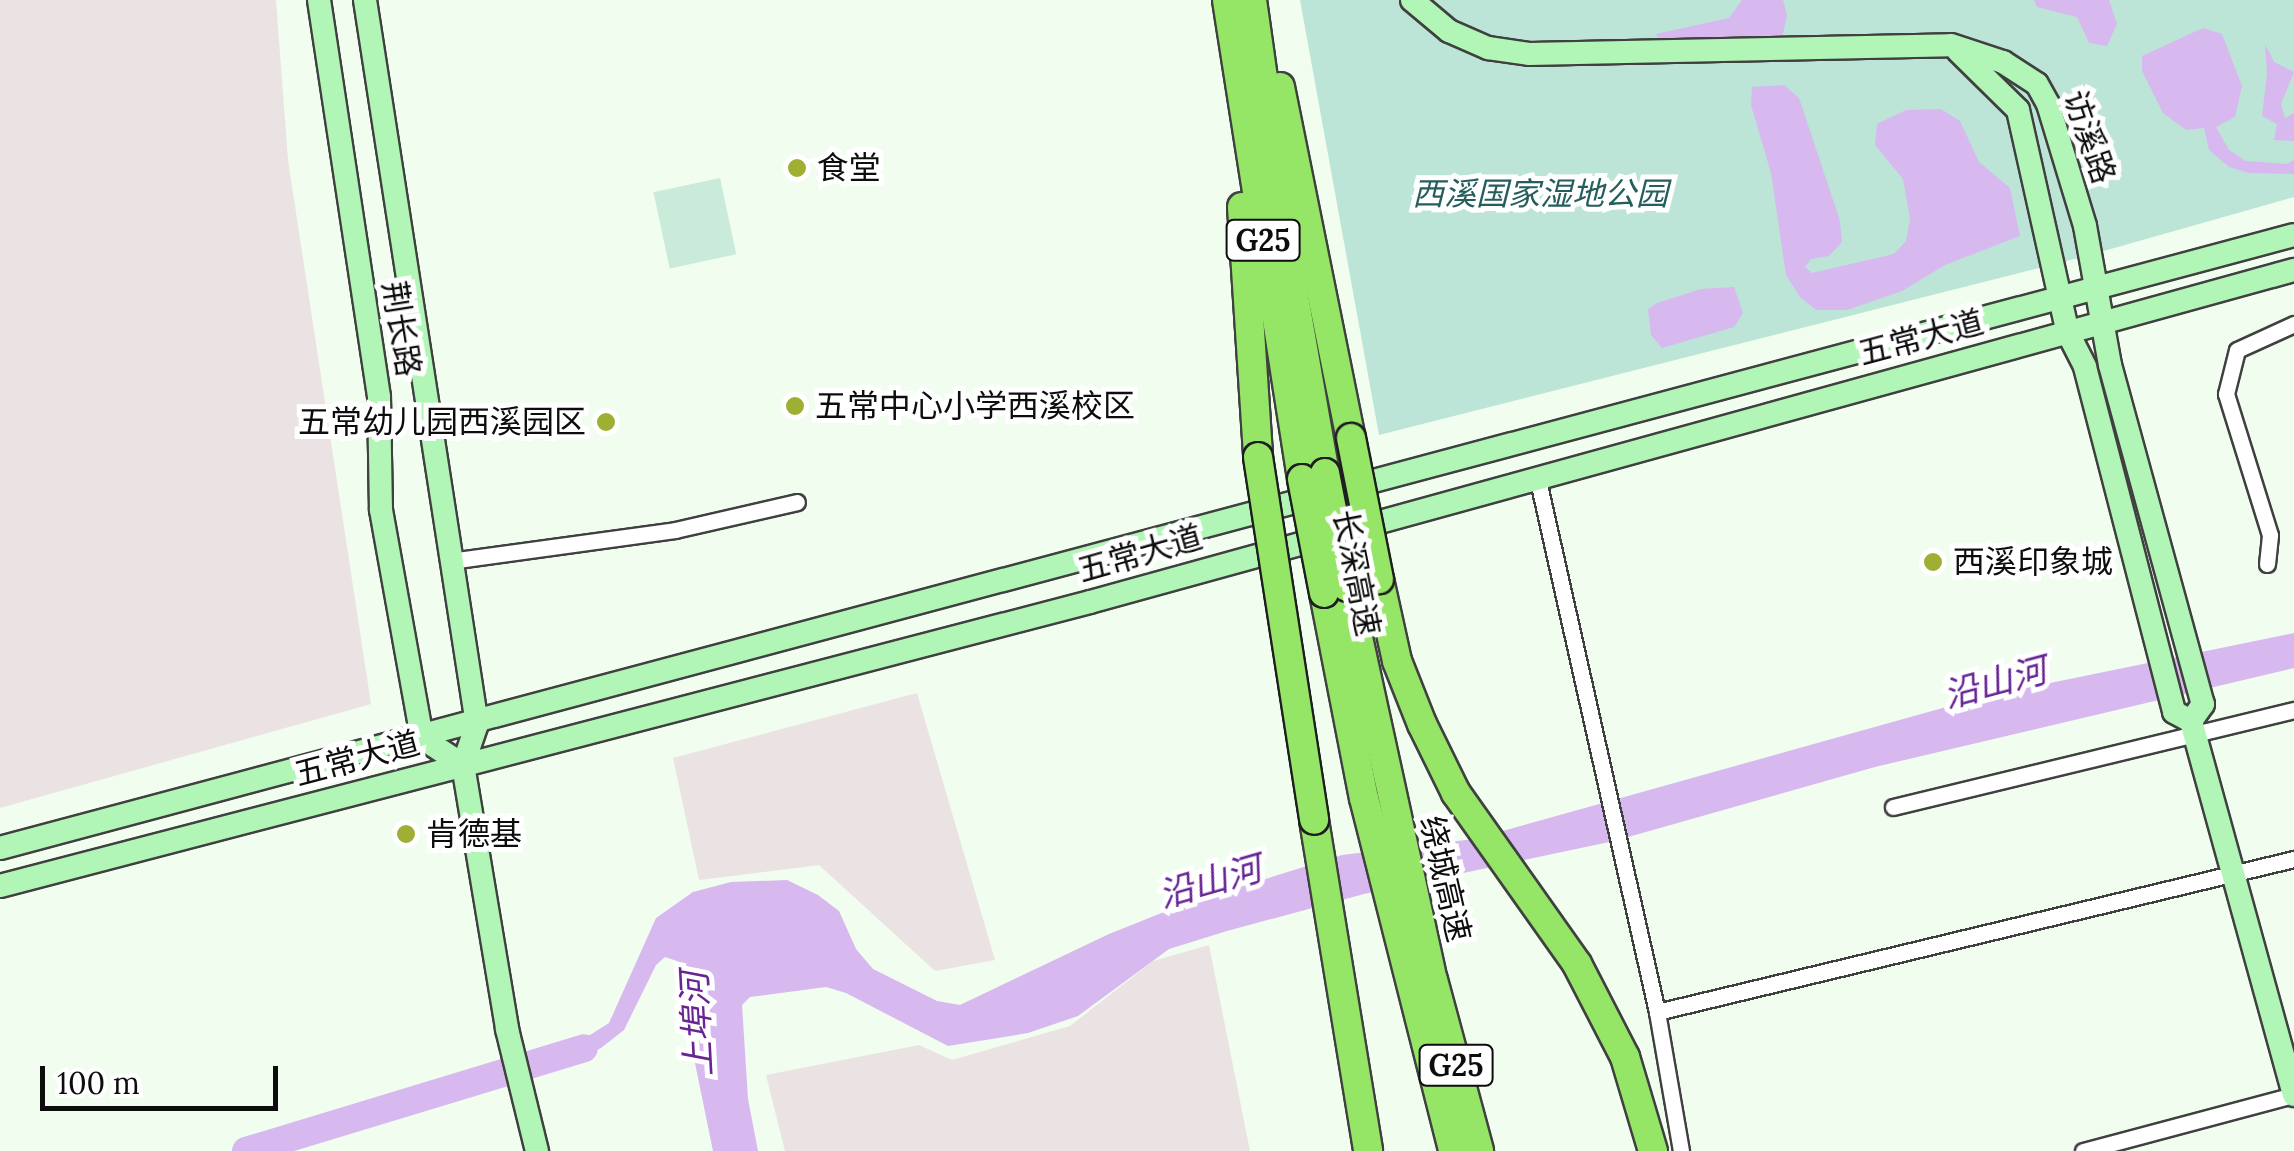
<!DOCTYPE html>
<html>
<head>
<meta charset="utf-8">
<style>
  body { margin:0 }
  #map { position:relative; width:2294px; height:1151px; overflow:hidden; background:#f0fdef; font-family:Lora,"Noto Sans SC",serif }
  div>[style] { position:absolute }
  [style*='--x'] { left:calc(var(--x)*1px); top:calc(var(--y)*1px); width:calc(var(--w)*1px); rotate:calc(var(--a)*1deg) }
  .industrial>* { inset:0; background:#ebe3e3 }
  .green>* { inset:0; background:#bce4d7 }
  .pitch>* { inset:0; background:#caeada; transform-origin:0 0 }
  .water>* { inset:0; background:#d7b9ef }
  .river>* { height:28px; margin:-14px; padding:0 14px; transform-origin:14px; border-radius:14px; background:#d7b9ef }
  .roads { filter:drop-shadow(2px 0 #404040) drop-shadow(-2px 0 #404040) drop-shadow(0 2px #404040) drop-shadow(0 -2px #404040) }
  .street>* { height:15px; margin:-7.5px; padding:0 7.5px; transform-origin:7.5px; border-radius:7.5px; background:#fff }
  .secondary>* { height:22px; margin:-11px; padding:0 11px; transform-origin:11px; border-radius:11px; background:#b1f6b6 }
  .highway>* { height:28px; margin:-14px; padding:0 14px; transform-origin:14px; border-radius:14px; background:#95e566 }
  .bridges { filter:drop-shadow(2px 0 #1e1e1e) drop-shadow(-2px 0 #1e1e1e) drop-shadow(0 2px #1e1e1e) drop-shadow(0 -2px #1e1e1e) }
  .highway-bridge>* { height:28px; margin:-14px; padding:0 14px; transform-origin:14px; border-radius:14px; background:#95e566 }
  .dots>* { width:28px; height:28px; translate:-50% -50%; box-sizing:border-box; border:5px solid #fff; border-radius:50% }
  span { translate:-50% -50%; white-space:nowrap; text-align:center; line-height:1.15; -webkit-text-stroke:10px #fff; paint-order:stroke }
  .shield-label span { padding:2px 8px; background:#fff; border:2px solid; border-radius:8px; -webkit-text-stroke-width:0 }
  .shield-label { font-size:30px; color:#0d0d0d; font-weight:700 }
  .street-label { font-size:32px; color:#0d0d0d }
  .poi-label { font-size:32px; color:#0d0d0d }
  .left { translate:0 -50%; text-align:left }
  .right { translate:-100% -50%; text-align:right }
  .park-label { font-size:32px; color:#255e5c; font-style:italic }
  .water-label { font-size:35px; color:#672492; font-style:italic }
  .scale { position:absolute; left:40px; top:1066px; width:238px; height:45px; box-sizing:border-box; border:5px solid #0d0d0d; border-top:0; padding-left:12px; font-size:30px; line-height:35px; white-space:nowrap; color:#0d0d0d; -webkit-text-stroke:8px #fff; paint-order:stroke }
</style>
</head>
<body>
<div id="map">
  <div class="industrial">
    <i style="clip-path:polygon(0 0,276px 0,288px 160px,371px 704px,0 808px)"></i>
    <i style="clip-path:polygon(917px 693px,995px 960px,935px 971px,819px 865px,699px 880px,673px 758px)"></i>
    <i style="clip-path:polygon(1209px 945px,1250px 1151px,785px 1151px,766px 1075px,919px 1045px,952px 1060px,1070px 1026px,1153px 961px)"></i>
  </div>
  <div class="green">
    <i style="clip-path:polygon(1300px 0,2294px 0,2294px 197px,2086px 256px,1379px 435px)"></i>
  </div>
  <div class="pitch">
    <i style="left:720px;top:178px;width:78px;height:68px;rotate:78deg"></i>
  </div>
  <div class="water">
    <i style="clip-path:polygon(1742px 0,1783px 0,1787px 15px,1782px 38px,1660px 42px,1656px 34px,1729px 18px)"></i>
    <i style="clip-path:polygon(2034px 0,2109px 0,2117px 24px,2107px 46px,2089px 43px,2077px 17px,2037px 7px)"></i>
    <i style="clip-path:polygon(2203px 28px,2222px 34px,2242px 86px,2235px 117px,2216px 127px,2229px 150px,2246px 161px,2287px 164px,2294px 160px,2294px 174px,2249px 173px,2229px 167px,2209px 150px,2204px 128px,2186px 130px,2163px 113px,2142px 71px,2142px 56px)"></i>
    <i style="clip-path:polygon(2265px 44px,2274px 62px,2294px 72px,2281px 104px,2285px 118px,2294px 113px,2294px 141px,2274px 140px,2277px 124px,2262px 116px,2267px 73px)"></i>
    <i style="clip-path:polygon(1784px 85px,1799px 98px,1840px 221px,1842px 242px,1829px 256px,1811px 259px,1805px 267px,1812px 273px,1894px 254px,1906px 241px,1910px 219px,1903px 179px,1875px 145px,1877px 124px,1906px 110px,1941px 109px,1960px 121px,1979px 162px,2010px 188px,2020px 236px,1945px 265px,1902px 291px,1847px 310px,1816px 310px,1800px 297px,1786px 275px,1771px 173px,1751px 105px,1752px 87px)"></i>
    <i style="clip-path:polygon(1734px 287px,1743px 313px,1734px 327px,1662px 348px,1651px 335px,1648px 309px,1657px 303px,1701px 289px)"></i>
    <i style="clip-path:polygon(2294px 633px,2294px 668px,1875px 767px,1614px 841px,1364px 894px,1227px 931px,1169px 949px,1078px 1016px,1028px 1033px,948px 1046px,846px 993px,826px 987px,750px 997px,742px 1005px,748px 1099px,758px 1151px,713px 1151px,689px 1034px,686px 983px,677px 961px,665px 957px,656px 965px,624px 1030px,601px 1048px,555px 1071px,549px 1047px,590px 1035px,609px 1023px,656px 918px,693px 892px,731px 882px,787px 880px,818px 895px,839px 911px,856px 949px,873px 969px,937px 1001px,960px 1005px,1109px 934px,1179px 906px,1342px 855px,1474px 839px,1982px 697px)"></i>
  </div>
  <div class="river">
    <i style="--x:246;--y:1151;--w:353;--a:-16.9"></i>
  </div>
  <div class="roads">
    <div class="street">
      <i style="--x:1537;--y:476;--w:549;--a:77.38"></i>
      <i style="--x:1657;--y:1012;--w:141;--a:80.2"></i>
      <i style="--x:450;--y:561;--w:227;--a:-7.8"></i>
      <i style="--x:675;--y:530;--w:125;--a:-12.9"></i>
      <i style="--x:2267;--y:564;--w:29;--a:-84"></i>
      <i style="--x:2270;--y:535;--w:148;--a:-107.3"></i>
      <i style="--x:2226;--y:394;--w:45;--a:-76"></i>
      <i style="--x:2237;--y:350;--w:63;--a:-24.5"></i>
      <i style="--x:1893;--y:807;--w:413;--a:-13.6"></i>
      <i style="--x:1657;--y:1012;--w:655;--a:-13.51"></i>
      <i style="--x:2083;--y:1151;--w:218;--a:-14.9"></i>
    </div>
    <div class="secondary">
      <i style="--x:319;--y:0;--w:402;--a:81.4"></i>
      <i style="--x:379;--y:397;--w:113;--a:89"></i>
      <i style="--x:381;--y:510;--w:232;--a:79.8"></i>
      <i style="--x:422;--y:738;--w:49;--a:33.4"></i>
      <i style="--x:365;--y:0;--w:733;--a:81.21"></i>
      <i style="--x:477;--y:724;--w:43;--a:108.9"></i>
      <i style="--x:463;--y:765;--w:268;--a:80.5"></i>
      <i style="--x:507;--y:1029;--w:126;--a:76.2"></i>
      <i style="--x:1412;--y:0;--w:48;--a:40"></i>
      <i style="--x:1449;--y:31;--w:43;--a:23.6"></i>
      <i style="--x:1488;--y:48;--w:41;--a:8.3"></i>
      <i style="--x:1529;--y:54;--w:422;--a:-1.2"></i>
      <i style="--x:1951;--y:45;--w:55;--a:18.1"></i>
      <i style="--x:2003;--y:62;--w:40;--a:32.9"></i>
      <i style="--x:2037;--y:84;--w:23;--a:61"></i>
      <i style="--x:2048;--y:104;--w:127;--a:73.1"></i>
      <i style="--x:2085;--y:226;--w:141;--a:79.8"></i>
      <i style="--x:2110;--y:365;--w:352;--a:74.7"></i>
      <i style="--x:2203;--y:704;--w:21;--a:125"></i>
      <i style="--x:1958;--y:51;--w:84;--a:44.5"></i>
      <i style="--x:2018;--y:110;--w:229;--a:77.4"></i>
      <i style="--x:2068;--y:333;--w:38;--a:63"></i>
      <i style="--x:2085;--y:367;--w:356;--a:75.5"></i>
      <i style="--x:2174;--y:712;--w:19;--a:28"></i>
      <i style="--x:2191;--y:721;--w:388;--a:74.6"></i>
      <i style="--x:0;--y:848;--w:2374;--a:-14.96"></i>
      <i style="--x:0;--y:886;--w:1126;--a:-14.6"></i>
      <i style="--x:1090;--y:602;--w:1249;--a:-15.42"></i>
    </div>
    <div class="highway">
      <i style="--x:1227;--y:0;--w:485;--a:81.1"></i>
      <i style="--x:1252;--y:0;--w:282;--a:82"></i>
      <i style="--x:1291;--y:279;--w:197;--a:80.1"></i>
      <i style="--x:1280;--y:87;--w:358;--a:78.6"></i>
      <i style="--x:1242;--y:207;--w:251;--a:86.3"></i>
      <i style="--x:1379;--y:579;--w:84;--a:77.6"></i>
      <i style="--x:1397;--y:661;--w:68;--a:68.4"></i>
      <i style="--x:1422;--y:724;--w:77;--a:63.8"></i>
      <i style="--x:1456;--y:793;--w:209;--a:54.7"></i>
      <i style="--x:1577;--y:964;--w:105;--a:62.7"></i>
      <i style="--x:1625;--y:1057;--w:98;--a:73.4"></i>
      <i style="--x:1347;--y:587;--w:402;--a:77.7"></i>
      <i style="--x:1433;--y:980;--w:177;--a:74.9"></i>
      <i style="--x:1324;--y:593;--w:209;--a:79"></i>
      <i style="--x:1364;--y:798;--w:364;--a:75.8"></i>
      <i style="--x:1314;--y:820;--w:335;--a:80.7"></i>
    </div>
  </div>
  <div class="bridges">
    <div class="highway-bridge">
      <i style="--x:1351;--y:438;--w:144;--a:78.8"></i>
      <i style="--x:1258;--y:457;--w:367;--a:81.2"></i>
      <i style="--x:1325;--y:473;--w:116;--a:79.1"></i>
      <i style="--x:1302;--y:479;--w:116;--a:79.1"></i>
    </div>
  </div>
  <div class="dots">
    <i style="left:797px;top:168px;background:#9faf34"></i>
    <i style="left:795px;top:406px;background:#9faf34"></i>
    <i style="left:606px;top:422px;background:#9faf34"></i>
    <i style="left:1933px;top:562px;background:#9faf34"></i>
    <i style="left:406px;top:834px;background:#9faf34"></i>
  </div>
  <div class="shield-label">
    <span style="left:1263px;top:240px">G25</span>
    <span style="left:1456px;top:1065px">G25</span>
  </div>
  <div class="street-label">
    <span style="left:2089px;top:137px;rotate:71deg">访溪路</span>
    <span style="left:401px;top:329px;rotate:81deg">荆长路</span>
    <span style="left:1921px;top:338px;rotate:-15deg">五常大道</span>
    <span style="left:1140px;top:554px;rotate:-16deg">五常大道</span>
    <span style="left:1356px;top:573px;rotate:79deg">长深高速</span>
    <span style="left:357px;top:759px;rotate:-15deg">五常大道</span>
    <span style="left:1445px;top:879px;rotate:77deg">绕城高速</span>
  </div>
  <div class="poi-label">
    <span class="left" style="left:817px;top:168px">食堂</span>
    <span class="left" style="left:815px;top:406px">五常中心小学西溪校区</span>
    <span class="right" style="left:586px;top:422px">五常幼儿园西溪园区</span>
    <span class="left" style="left:1953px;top:562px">西溪印象城</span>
    <span class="left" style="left:426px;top:834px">肯德基</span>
  </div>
  <div class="park-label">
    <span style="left:1540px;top:194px">西溪国家湿地公园</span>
  </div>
  <div class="water-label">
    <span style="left:1995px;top:683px;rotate:-15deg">沿山河</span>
    <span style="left:1210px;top:882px;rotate:-16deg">沿山河</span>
    <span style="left:697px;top:1024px;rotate:-93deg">上埠河</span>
  </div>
  <div class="scale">100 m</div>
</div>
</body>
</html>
